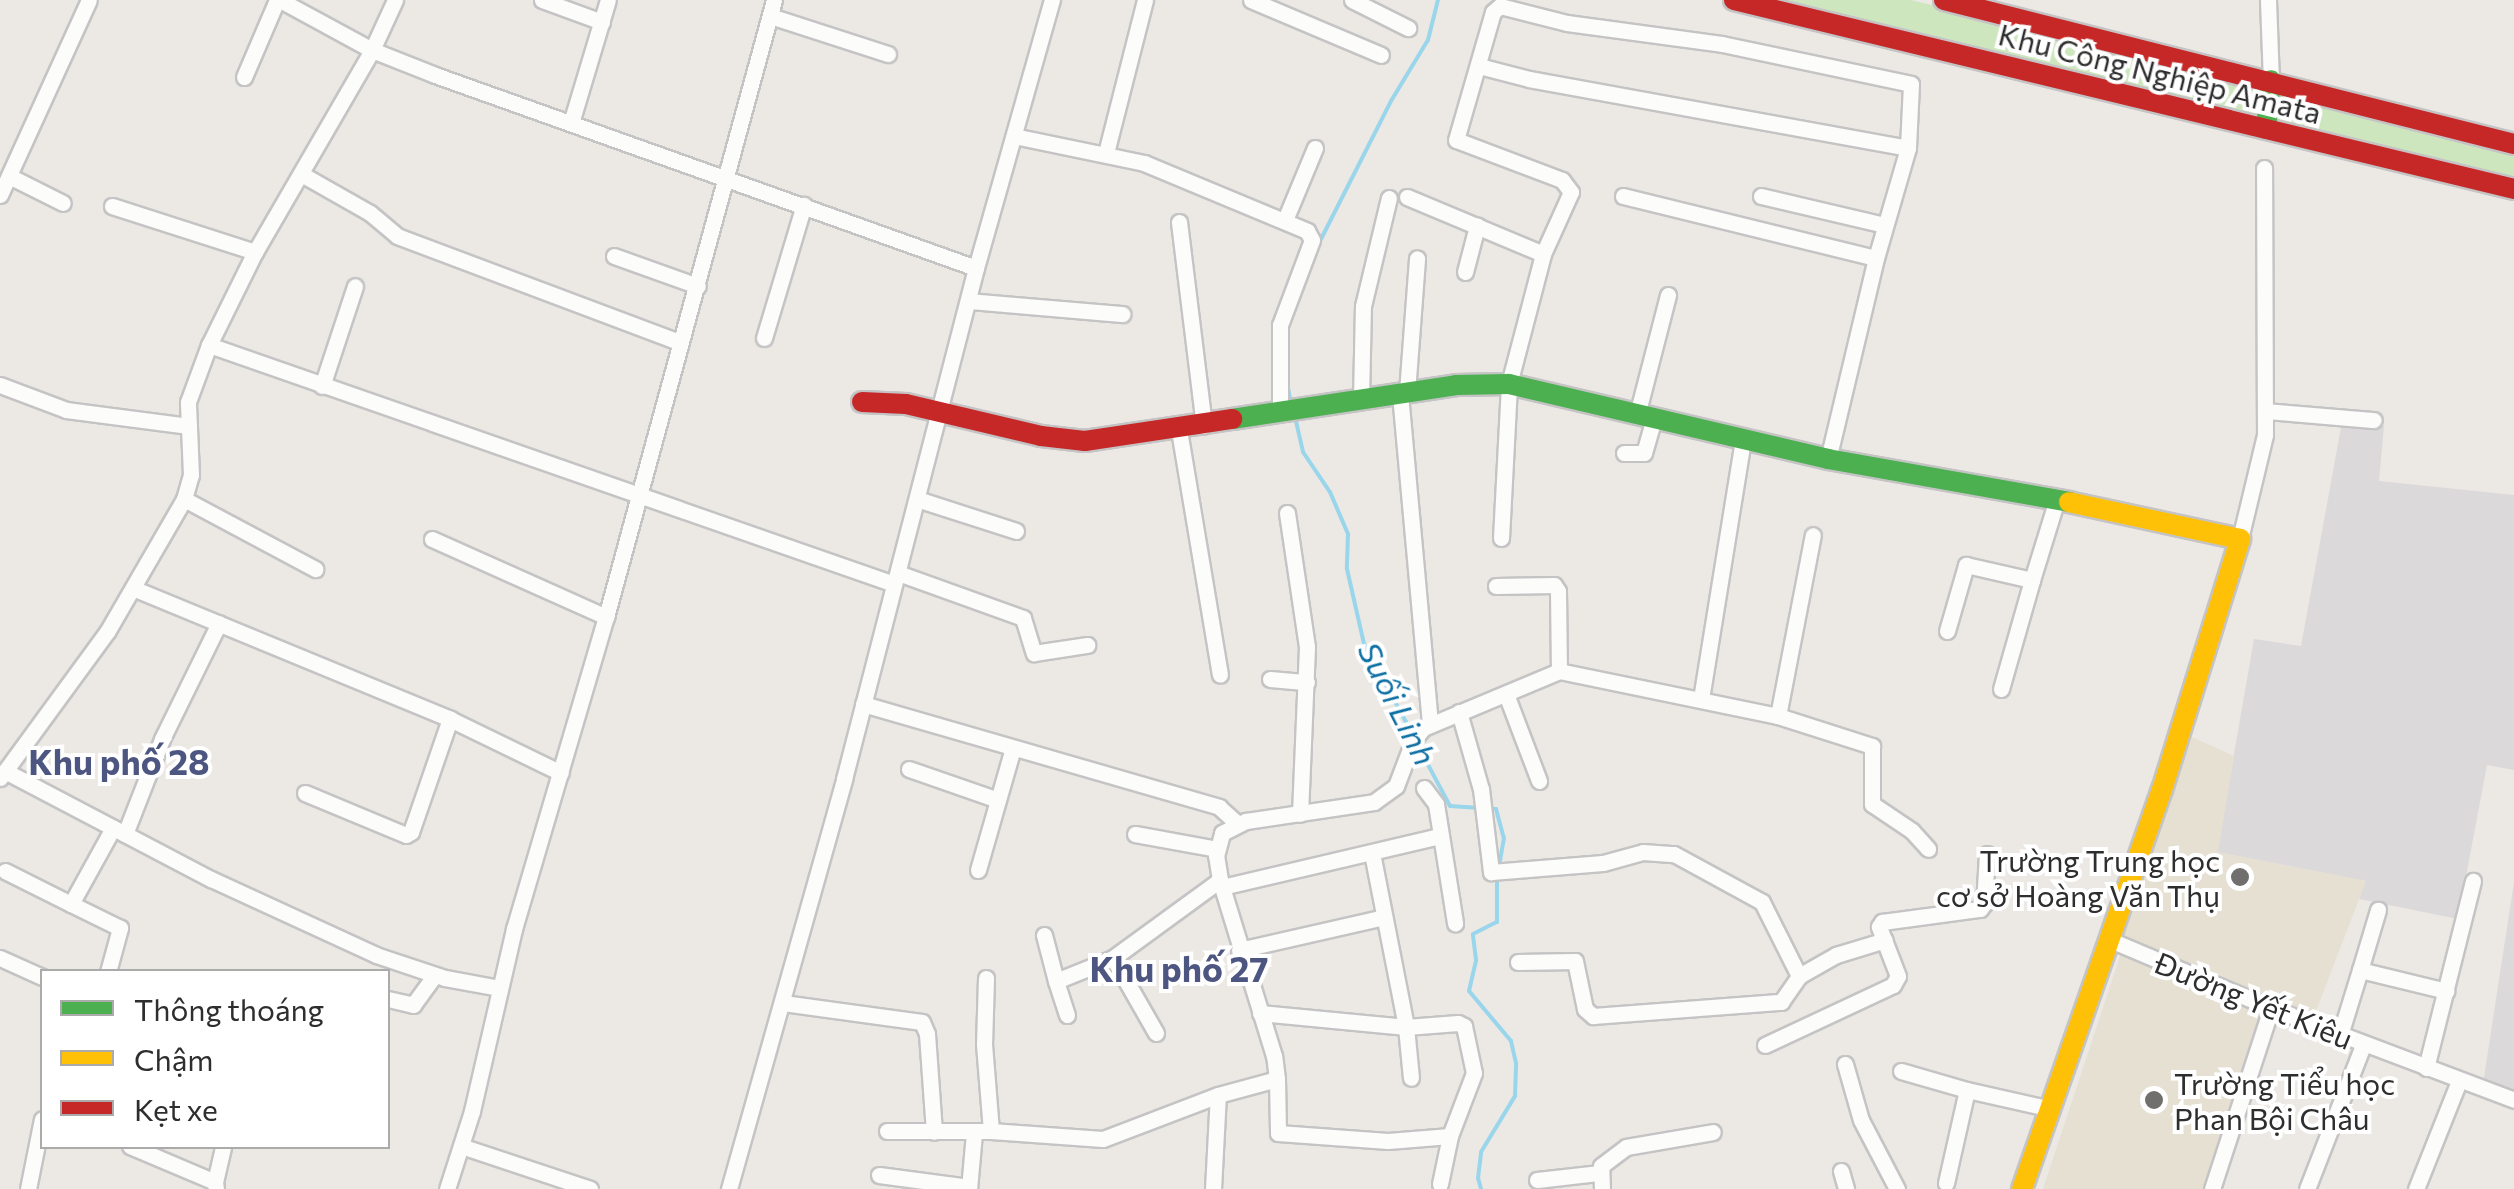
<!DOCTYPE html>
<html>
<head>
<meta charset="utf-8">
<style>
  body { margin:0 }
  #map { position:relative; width:2514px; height:1189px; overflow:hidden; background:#ece8e4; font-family:Commissioner,sans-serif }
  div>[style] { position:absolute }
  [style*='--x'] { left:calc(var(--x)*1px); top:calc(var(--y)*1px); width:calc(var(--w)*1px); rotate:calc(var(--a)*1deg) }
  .industrial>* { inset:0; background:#dcd9db }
  .education>* { inset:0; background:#e6e0d3 }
  .green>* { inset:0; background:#cee6be }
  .stream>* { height:4px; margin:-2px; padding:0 2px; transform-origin:2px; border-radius:2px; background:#99d6ec }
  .roads { filter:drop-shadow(2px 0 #c5c4c5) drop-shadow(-2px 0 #c5c4c5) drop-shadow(0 2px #c5c4c5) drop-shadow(0 -2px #c5c4c5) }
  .street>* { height:15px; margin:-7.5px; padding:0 7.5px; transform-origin:7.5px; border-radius:7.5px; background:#fcfcfb }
  .fast>* { height:20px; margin:-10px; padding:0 10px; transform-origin:10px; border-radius:10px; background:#4caf50 }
  .slow>* { height:20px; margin:-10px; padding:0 10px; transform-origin:10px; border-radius:10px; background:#ffc107 }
  .jam>* { height:20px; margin:-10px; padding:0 10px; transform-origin:10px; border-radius:10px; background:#c62828 }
  .dots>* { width:28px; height:28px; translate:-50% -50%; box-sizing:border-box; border:5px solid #fff; border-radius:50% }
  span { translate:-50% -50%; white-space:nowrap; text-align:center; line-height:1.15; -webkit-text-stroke:8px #fff; paint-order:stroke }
  .street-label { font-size:30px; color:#2e2e2e }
  .poi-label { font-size:30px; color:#2e2e2e }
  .right { translate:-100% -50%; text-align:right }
  .left { translate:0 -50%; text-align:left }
  .water-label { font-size:32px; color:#0d6fa3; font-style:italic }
  .quarter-label { font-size:35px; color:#4d5680; font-weight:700 }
  .legend { position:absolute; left:40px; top:969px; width:350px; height:180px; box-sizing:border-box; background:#fff; border:2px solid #ababab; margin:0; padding:12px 18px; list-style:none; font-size:30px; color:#2e2e2e }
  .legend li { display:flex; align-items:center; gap:20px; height:50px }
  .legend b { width:50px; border:2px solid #ababab }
</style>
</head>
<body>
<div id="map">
  <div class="industrial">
    <i style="clip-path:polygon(2342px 422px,2384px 426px,2379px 481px,2514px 495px,2514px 770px,2487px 765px,2458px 919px,2359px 899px,2365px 881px,2217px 852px,2254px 639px,2301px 646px)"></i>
    <i style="clip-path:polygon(2514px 882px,2514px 1095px,2483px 1084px)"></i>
  </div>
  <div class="education">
    <i style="clip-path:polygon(2185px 734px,2234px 756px,2218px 852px,2366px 881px,2313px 1019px,2114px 936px)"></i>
    <i style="clip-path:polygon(2122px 950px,2265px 1011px,2206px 1189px,2043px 1189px)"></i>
  </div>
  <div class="green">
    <i style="clip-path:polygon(1767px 0,1911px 0,2265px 87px,2262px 120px)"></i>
    <i style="clip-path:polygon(2275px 89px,2514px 152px,2514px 181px,2271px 123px)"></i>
  </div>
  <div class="stream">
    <i style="--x:1318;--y:245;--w:161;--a:-63.1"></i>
    <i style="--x:1391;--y:101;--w:71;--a:-58.8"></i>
    <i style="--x:1428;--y:40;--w:41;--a:-76"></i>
    <i style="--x:1287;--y:383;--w:20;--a:79"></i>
    <i style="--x:1295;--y:417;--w:36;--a:77"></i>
    <i style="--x:1303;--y:452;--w:48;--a:56"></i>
    <i style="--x:1330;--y:492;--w:46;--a:66.8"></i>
    <i style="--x:1348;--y:534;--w:35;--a:92"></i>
    <i style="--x:1347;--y:569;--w:77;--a:77.2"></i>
    <i style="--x:1364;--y:644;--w:103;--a:61.7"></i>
    <i style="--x:1417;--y:744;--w:70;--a:62"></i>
    <i style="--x:1450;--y:806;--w:30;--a:4"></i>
    <i style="--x:1489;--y:809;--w:7;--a:0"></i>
    <i style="--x:1496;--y:809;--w:30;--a:75"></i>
    <i style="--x:1504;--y:838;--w:29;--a:100"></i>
    <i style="--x:1481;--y:1189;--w:11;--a:-105"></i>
    <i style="--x:1478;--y:1178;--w:26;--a:-83"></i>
    <i style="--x:1481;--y:1152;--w:66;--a:-58.7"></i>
    <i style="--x:1515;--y:1096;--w:33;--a:-88"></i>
    <i style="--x:1516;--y:1063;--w:23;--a:-103"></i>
    <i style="--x:1511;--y:1041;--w:65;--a:-130"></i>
    <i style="--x:1469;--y:991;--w:32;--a:-77"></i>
    <i style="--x:1476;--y:960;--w:26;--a:-97"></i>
    <i style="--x:1473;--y:934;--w:27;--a:-27"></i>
    <i style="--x:1497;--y:922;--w:46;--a:-90"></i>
  </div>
  <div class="roads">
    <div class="street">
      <i style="--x:280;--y:0;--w:105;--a:28.5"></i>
      <i style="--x:372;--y:50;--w:68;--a:21.6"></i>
      <i style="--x:435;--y:75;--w:574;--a:19.63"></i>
      <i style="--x:542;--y:0;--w:64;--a:20.1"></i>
      <i style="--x:1251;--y:0;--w:141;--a:22.9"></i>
      <i style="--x:1352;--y:0;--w:63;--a:26.6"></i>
      <i style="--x:2268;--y:0;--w:80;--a:87.9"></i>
      <i style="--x:770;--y:16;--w:124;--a:17.9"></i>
      <i style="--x:1479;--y:66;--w:52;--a:14.6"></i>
      <i style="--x:1529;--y:79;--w:385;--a:10.3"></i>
      <i style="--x:244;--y:77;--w:84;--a:-66.8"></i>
      <i style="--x:571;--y:123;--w:128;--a:-73.3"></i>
      <i style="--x:1014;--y:136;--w:133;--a:11.7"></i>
      <i style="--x:1144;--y:163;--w:177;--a:22.6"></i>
      <i style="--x:1307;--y:231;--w:10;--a:61"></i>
      <i style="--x:1312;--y:240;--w:91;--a:110.6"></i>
      <i style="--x:1280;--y:325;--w:86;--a:90"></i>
      <i style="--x:1106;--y:153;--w:158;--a:-75.7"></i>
      <i style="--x:303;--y:175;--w:77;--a:29.6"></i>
      <i style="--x:370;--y:213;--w:35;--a:40"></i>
      <i style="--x:397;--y:236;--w:303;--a:20.6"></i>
      <i style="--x:9;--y:176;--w:60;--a:26.6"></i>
      <i style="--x:0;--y:195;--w:214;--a:-65.5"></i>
      <i style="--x:1623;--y:196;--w:260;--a:13.8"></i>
      <i style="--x:1761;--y:196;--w:127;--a:13.2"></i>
      <i style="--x:1407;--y:197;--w:147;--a:22.7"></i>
      <i style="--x:112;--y:206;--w:150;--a:17.8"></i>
      <i style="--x:1285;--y:220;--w:78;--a:-67.4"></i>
      <i style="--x:1179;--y:222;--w:205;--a:83"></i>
      <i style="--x:614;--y:256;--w:89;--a:19.7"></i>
      <i style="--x:1465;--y:272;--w:48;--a:-75.4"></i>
      <i style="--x:969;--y:301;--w:154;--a:4.9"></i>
      <i style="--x:764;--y:338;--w:139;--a:-73.3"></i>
      <i style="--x:209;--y:345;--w:725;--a:19.23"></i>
      <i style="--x:0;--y:385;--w:71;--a:20.7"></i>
      <i style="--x:66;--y:410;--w:124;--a:7.4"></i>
      <i style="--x:322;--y:386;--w:105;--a:-71.7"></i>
      <i style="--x:1407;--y:392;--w:134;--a:-85.7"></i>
      <i style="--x:1400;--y:394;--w:330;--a:84.8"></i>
      <i style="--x:1361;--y:400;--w:94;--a:-88.8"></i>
      <i style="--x:1363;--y:306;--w:111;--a:-76.5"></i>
      <i style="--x:2266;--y:411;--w:108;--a:4.8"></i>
      <i style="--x:1637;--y:415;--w:124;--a:-75.5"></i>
      <i style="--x:1179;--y:430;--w:248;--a:80.5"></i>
      <i style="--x:1624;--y:453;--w:20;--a:0"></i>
      <i style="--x:1644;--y:453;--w:35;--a:-74"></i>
      <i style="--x:184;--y:499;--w:149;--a:28.1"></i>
      <i style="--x:917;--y:499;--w:104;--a:17.9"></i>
      <i style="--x:1287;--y:513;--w:135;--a:81.5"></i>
      <i style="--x:1307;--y:647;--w:167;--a:92.4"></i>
      <i style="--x:1501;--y:538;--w:154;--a:-87"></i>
      <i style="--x:1509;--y:384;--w:134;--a:-75.3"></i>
      <i style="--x:1543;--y:254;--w:68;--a:-65.7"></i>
      <i style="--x:1571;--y:192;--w:15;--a:-127"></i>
      <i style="--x:1562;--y:180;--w:113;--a:-159.3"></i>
      <i style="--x:1456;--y:140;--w:133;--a:-73.9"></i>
      <i style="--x:1493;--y:12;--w:9;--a:-41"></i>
      <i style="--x:1500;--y:6;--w:69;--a:14.2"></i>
      <i style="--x:1567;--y:23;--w:156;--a:7.7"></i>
      <i style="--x:1722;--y:44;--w:193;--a:11.9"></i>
      <i style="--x:1911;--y:84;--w:64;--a:92.7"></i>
      <i style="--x:1908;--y:148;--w:115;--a:106.2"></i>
      <i style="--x:1876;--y:258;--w:207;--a:103.4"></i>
      <i style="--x:432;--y:539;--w:191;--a:24.1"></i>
      <i style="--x:2240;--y:539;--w:107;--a:-76.5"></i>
      <i style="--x:2265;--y:435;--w:267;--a:-90.2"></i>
      <i style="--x:898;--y:573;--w:133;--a:19.8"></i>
      <i style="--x:1023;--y:618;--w:37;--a:73"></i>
      <i style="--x:1034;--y:653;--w:54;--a:-8.6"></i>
      <i style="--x:1496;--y:586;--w:58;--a:-1"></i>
      <i style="--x:1554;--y:585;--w:7;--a:56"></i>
      <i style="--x:1558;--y:591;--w:80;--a:89.3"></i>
      <i style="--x:135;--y:589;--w:341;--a:22.4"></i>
      <i style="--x:450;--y:719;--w:123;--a:25.9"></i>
      <i style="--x:1947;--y:631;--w:69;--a:-73.9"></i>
      <i style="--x:1966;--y:565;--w:68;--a:12.8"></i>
      <i style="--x:2032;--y:580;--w:85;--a:-72.8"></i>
      <i style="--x:1270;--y:679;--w:37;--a:5"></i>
      <i style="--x:2001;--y:689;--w:113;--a:-74.1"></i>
      <i style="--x:1506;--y:694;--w:93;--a:69.2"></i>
      <i style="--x:1701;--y:699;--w:263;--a:-80.8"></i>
      <i style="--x:863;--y:704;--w:371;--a:16.1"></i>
      <i style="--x:1219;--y:807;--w:24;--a:42"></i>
      <i style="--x:1459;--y:712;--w:80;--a:74.1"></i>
      <i style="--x:1481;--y:789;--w:84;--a:83.1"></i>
      <i style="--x:1491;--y:872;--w:112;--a:-4.6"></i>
      <i style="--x:1603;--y:863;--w:41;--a:-15.4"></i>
      <i style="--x:1643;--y:852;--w:31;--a:4"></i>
      <i style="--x:1674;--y:854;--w:100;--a:28.6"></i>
      <i style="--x:1762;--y:902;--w:83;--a:63.4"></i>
      <i style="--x:1778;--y:716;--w:184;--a:-79.1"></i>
      <i style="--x:909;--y:769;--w:94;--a:19.2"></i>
      <i style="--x:5;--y:771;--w:233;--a:27.7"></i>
      <i style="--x:211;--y:879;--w:182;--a:24.7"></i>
      <i style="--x:376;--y:955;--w:73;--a:18.4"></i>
      <i style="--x:445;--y:978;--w:56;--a:10.3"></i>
      <i style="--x:0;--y:778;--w:181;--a:-53.8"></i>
      <i style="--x:107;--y:632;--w:154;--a:-59.9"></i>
      <i style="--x:184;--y:499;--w:25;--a:-74"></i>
      <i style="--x:191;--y:475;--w:73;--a:-92.4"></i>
      <i style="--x:188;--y:402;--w:61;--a:-69.8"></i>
      <i style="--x:209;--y:345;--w:104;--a:-63.7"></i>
      <i style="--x:255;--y:252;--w:233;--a:-59.9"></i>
      <i style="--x:372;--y:50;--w:55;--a:-65.3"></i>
      <i style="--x:1424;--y:788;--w:20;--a:53"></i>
      <i style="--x:1436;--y:804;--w:121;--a:80.9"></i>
      <i style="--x:305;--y:793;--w:109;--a:22.6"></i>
      <i style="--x:406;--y:835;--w:6;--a:-31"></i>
      <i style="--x:411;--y:832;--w:120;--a:-71"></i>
      <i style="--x:125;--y:834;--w:102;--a:-68.7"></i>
      <i style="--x:162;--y:739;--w:129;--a:-63.8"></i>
      <i style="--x:1135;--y:834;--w:83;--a:10.4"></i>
      <i style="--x:1372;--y:853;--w:177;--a:78.9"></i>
      <i style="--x:1406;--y:1027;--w:51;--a:84.4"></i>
      <i style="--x:978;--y:870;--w:127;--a:-74"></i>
      <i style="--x:5;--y:871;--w:74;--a:26.6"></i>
      <i style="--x:1222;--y:887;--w:224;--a:-13.2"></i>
      <i style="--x:1044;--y:935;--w:48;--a:75.4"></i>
      <i style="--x:2108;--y:939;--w:177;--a:22.9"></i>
      <i style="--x:2271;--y:1008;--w:260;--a:20.7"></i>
      <i style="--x:1239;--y:950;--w:149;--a:-12.8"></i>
      <i style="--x:0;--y:958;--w:46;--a:24.3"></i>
      <i style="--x:1518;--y:962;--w:57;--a:-1"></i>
      <i style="--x:1575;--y:961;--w:49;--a:78.2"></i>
      <i style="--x:1585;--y:1009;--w:11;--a:41"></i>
      <i style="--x:1593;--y:1016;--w:189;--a:-4.3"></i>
      <i style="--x:1781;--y:1002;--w:32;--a:-55"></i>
      <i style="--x:1799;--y:976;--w:43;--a:-29.6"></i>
      <i style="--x:1836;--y:955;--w:51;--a:-17"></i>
      <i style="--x:2360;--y:970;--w:63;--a:-73.3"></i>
      <i style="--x:108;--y:972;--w:46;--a:-74.7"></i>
      <i style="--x:120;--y:928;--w:55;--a:-153.9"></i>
      <i style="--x:71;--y:904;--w:87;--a:-61.1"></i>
      <i style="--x:986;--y:978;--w:66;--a:91.7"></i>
      <i style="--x:984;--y:1044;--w:87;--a:85.4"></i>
      <i style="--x:388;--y:999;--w:26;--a:13"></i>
      <i style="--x:413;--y:1005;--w:37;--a:-54"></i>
      <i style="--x:783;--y:1003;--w:140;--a:7.8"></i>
      <i style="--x:922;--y:1022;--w:13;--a:67"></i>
      <i style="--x:927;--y:1034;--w:98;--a:85.9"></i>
      <i style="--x:1260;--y:1013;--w:147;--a:5.5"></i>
      <i style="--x:1406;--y:1027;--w:52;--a:-4.4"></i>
      <i style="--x:1458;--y:1023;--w:7;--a:27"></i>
      <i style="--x:1464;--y:1026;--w:48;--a:78"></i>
      <i style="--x:1474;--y:1073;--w:67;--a:110.9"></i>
      <i style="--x:1450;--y:1136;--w:49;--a:101.8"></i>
      <i style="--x:1067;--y:1015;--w:36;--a:-108"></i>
      <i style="--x:1056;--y:981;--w:61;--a:-22"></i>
      <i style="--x:1156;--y:1033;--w:86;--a:-119.8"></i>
      <i style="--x:1113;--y:958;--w:132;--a:-36.1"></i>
      <i style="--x:2340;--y:1035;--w:68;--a:-72.9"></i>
      <i style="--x:2360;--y:970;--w:89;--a:13.6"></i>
      <i style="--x:1765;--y:1045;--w:141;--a:-25.1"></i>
      <i style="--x:1893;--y:985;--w:10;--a:-61"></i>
      <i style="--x:1898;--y:976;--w:53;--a:-111.2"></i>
      <i style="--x:1879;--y:927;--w:6;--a:-59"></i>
      <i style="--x:1882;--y:922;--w:99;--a:-7.6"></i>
      <i style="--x:1980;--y:909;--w:6;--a:-51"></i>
      <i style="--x:1984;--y:904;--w:50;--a:-86.6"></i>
      <i style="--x:1845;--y:1064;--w:58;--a:74.1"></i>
      <i style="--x:1861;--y:1120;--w:78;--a:62.4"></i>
      <i style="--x:2426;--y:1068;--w:193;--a:-75.9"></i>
      <i style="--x:1901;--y:1071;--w:69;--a:16.1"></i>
      <i style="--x:1277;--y:1079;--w:54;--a:88.9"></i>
      <i style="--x:1278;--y:1133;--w:110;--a:4.2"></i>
      <i style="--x:1388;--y:1141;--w:62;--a:-4.6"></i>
      <i style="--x:887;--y:1131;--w:104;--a:0"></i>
      <i style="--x:991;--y:1131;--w:112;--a:4.1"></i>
      <i style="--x:1103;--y:1139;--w:123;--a:-20.9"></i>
      <i style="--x:1218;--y:1095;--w:61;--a:-15.2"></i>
      <i style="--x:1277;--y:1079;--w:23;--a:-97"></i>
      <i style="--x:1274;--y:1056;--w:184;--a:-107.1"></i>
      <i style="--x:1220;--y:880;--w:24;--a:-99"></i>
      <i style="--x:1216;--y:856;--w:24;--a:-75"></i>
      <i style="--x:1222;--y:833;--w:27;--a:-27"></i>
      <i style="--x:1246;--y:821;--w:129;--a:-8.4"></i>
      <i style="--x:1374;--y:802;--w:27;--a:-36"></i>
      <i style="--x:1396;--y:786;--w:48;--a:-69.3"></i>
      <i style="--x:1413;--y:741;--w:16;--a:-52"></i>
      <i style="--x:1423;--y:728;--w:147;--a:-22.7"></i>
      <i style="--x:1559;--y:671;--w:224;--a:11.6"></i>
      <i style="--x:1778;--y:716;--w:99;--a:17.7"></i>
      <i style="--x:1872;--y:746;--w:58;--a:90"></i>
      <i style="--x:1872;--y:804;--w:48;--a:34"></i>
      <i style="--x:1912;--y:831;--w:24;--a:48"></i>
      <i style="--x:130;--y:1146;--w:92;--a:23"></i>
      <i style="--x:215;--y:1182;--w:7;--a:82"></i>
      <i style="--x:461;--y:1146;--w:136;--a:18.4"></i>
      <i style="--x:1841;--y:1171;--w:19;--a:74"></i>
      <i style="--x:879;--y:1175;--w:91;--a:7.6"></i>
      <i style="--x:1537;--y:1180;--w:61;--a:-6.5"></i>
      <i style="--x:215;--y:1182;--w:37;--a:-77"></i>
      <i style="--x:1946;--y:1183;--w:95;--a:-77.3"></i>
      <i style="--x:1967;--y:1090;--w:82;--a:12.7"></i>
      <i style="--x:28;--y:1189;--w:71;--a:-78.7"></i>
      <i style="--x:447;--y:1189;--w:82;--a:-72.2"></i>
      <i style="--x:472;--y:1111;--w:187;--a:-77"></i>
      <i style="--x:514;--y:929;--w:325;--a:-73.6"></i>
      <i style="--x:606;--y:617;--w:639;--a:-74.77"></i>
      <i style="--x:729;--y:1189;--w:426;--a:-74.3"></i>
      <i style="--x:844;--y:779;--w:528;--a:-75.52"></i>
      <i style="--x:976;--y:268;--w:279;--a:-74.2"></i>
      <i style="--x:969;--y:1189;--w:56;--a:-84.9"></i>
      <i style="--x:1213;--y:1189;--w:94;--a:-87"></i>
      <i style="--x:1602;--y:1189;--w:23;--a:-92"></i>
      <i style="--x:1601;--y:1166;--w:31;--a:-37"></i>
      <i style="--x:1626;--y:1147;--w:88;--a:-9.8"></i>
      <i style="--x:2212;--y:1189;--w:190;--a:-71.9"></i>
      <i style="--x:2307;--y:1189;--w:155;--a:-68.7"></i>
      <i style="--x:2416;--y:1189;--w:116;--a:-68.3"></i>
    </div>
    <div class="fast">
      <i style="--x:2266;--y:129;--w:49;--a:-84.2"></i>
      <i style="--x:1232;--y:419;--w:227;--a:-8.6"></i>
      <i style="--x:1456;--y:385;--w:53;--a:-1.1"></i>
      <i style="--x:1509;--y:384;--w:328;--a:13.2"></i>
      <i style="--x:1828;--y:459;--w:245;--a:10.1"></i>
    </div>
    <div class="slow">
      <i style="--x:2022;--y:1189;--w:423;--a:-70.7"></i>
      <i style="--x:2162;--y:790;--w:263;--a:-72.7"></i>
      <i style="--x:2240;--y:539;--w:175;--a:-167.8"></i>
    </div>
    <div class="jam">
      <i style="--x:1734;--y:0;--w:803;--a:13.62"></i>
      <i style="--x:1944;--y:0;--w:588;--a:14.18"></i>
      <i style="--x:862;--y:402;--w:44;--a:2.6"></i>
      <i style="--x:906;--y:404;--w:139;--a:13.3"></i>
      <i style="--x:1041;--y:436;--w:44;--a:6.5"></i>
      <i style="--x:1085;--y:441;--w:149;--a:-8.5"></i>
    </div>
  </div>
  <div class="dots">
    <i style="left:2240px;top:877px;background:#706f6e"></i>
    <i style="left:2154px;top:1100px;background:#706f6e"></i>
  </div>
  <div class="street-label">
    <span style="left:2160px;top:73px;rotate:14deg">Khu Công Nghiệp Amata</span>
    <span style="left:2254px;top:1000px;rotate:22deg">Đường Yết Kiêu</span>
  </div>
  <div class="poi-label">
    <span class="right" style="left:2220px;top:877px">Trường Trung học<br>cơ sở Hoàng Văn Thụ</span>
    <span class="left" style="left:2174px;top:1100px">Trường Tiểu học<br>Phan Bội Châu</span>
  </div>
  <div class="water-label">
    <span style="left:1398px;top:703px;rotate:63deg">Suối Linh</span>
  </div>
  <div class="quarter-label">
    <span style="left:119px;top:761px">Khu phố 28</span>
    <span style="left:1179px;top:968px">Khu phố 27</span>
  </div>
  <ul class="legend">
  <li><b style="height:12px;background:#4caf50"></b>Thông thoáng</li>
  <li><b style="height:12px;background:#ffc107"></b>Chậm</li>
  <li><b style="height:12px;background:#c62828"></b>Kẹt xe</li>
  </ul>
</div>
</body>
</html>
